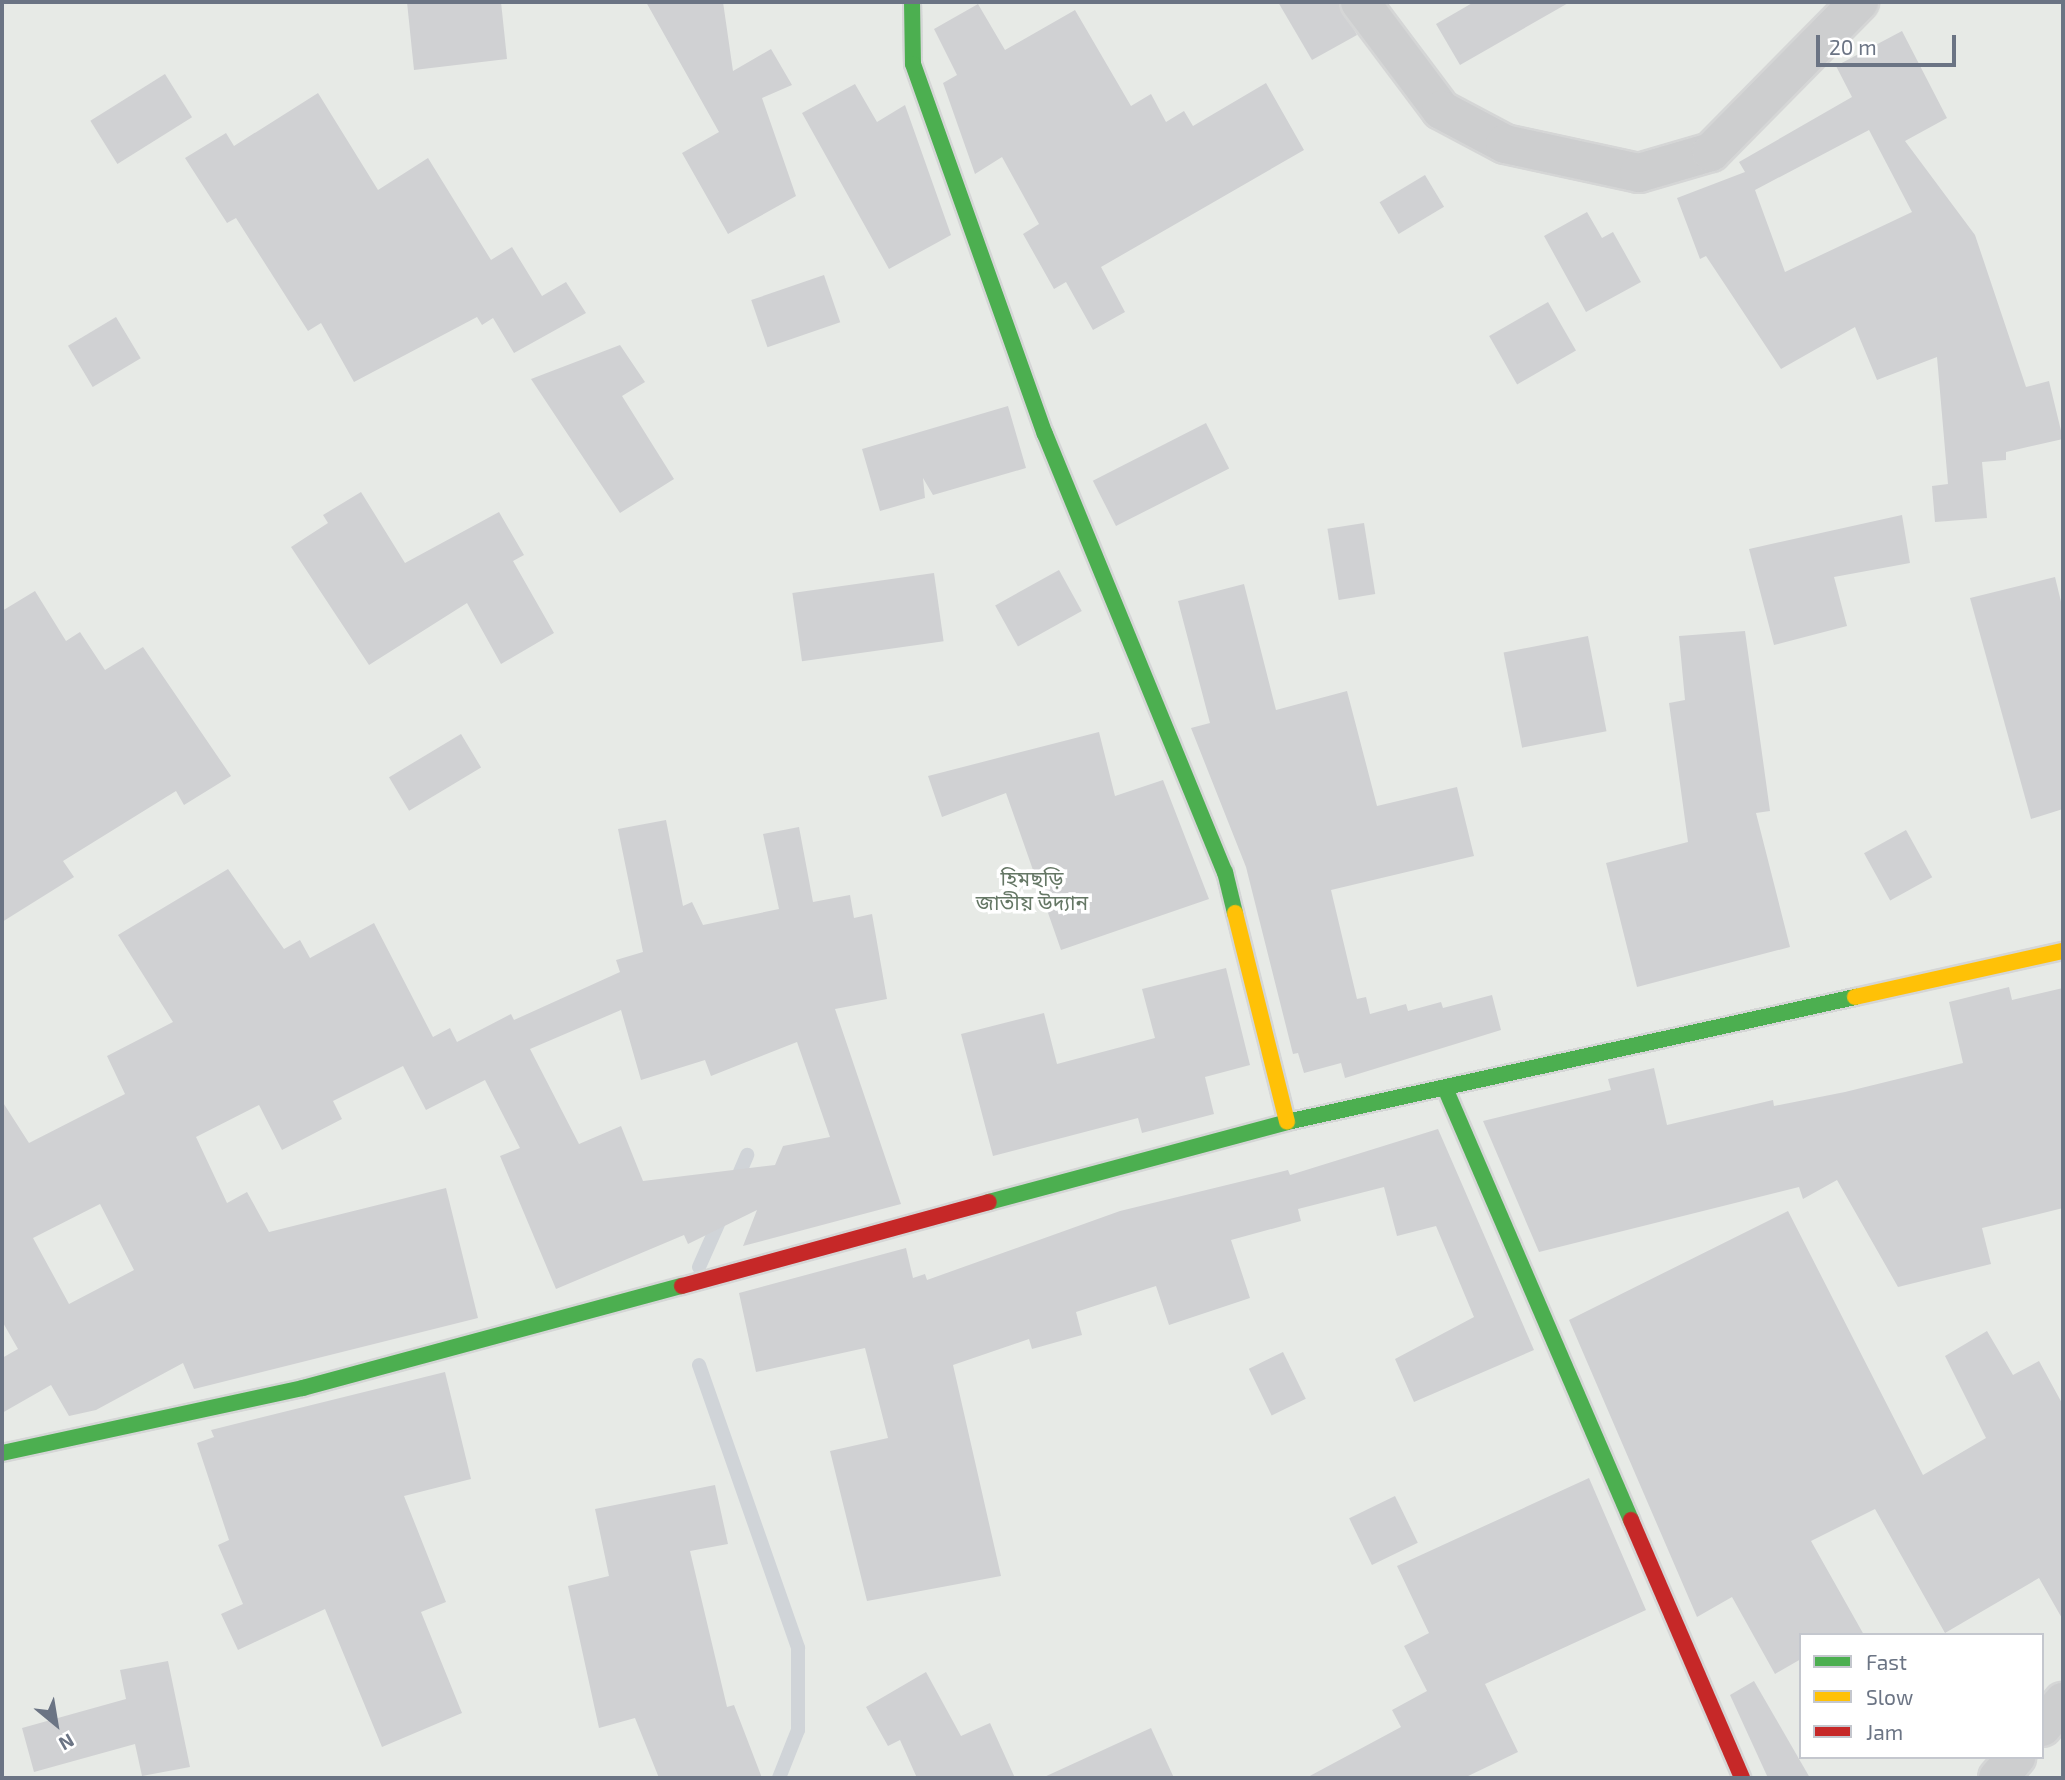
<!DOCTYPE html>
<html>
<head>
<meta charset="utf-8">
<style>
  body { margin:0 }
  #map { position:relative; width:2065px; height:1780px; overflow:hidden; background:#f8f8f8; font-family:"Exo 2","Noto Sans Bengali",sans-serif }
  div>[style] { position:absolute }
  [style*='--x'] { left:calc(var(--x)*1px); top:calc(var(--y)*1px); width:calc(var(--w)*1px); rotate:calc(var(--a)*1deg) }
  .green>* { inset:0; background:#e7eae6 }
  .stream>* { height:14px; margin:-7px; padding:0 7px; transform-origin:7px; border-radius:7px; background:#d0d4d8 }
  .building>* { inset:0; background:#d0d1d3; transform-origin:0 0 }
  .roads { filter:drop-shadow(2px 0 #d5d6d6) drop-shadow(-2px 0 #d5d6d6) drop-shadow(0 2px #d5d6d6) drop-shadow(0 -2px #d5d6d6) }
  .street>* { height:38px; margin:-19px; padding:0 19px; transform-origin:19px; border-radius:19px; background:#cdcecf }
  .fast>* { height:16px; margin:-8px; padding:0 8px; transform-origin:8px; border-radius:8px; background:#4caf50 }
  .slow>* { height:16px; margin:-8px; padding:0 8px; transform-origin:8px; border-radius:8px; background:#ffc107 }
  .jam>* { height:16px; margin:-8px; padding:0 8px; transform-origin:8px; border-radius:8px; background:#c62828 }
  span { translate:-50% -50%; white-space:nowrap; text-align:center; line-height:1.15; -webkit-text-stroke:7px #fff; paint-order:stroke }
  .park-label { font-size:21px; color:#657765 }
  .frame { position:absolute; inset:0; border:4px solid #6b7484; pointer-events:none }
  .legend { position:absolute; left:1799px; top:1633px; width:245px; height:126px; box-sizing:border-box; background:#fff; border:2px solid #c4c7ce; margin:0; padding:9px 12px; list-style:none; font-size:21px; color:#6b7484 }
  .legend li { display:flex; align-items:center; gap:14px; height:35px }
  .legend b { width:35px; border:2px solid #c4c7ce }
  .north { position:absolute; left:21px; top:1689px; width:70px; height:70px; -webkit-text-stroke:5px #fff; paint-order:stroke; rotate:150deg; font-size:19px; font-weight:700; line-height:28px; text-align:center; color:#6b7484 }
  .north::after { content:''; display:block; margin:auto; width:24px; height:32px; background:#6b7484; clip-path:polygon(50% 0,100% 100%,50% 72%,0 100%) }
  .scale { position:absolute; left:1816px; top:35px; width:140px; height:32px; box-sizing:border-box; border:4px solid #6b7484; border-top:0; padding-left:9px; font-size:21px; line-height:24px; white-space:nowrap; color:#6b7484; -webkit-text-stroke:5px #fff; paint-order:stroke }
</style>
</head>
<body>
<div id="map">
  <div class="green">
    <i style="clip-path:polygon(evenodd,2px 2px,2063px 2px,2063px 1778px,2px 1778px,2px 2px,1801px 1635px,2042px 1635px,2042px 1757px,1801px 1757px,1801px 1635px)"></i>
  </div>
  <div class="stream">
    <i style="--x:734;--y:1186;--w:34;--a:-67"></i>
    <i style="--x:699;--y:1267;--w:57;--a:-66.1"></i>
    <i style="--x:699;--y:1365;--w:300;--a:70.7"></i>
    <i style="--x:798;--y:1648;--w:82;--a:90"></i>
    <i style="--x:798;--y:1730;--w:52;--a:111.6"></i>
  </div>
  <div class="building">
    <i style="clip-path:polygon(407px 2px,501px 2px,507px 59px,414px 70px)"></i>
    <i style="clip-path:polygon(646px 2px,723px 2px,733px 71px,771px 49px,792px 85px,762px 98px,796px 196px,728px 234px,682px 153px,719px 132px)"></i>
    <i style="clip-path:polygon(1278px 2px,1339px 2px,1357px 35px,1312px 60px)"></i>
    <i style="clip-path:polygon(1474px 2px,1570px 2px,1460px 65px,1436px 24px)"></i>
    <i style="clip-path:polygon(978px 4px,1005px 50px,1075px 10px,1131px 106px,1151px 94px,1166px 122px,1184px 111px,1193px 126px,1266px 83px,1304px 150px,1101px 267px,1125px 312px,1093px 330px,1066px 282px,1054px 289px,1023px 234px,1039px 224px,1002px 157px,975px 174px,943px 83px,957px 75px,934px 29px)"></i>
    <i style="clip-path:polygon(evenodd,1902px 31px,1947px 118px,1905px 141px,1975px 235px,2026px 387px,2049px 381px,2063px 439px,2006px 452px,2006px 460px,1982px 462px,1987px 518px,1935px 522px,1932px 486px,1948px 484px,1937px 357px,1877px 380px,1855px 327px,1781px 369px,1706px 256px,1700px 259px,1677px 198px,1745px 172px,1739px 162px,1852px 97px,1836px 66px,1902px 31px,1869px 130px,1912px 212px,1785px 272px,1755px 190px,1869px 130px)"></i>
    <i style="left:165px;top:74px;width:51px;height:88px;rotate:58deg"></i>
    <i style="clip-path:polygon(855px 84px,877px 122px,905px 105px,951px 235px,889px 269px,802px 113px)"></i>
    <i style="clip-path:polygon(318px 93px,378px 190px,428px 158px,491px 260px,512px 247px,542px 296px,566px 282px,586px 313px,514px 353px,493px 318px,482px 325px,477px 317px,354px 382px,321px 323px,308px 331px,236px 218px,227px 223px,185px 158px,226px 133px,234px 146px)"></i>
    <i style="left:1425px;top:175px;width:37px;height:53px;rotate:59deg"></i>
    <i style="clip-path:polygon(1587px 212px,1602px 238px,1613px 232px,1641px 282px,1586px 312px,1544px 236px)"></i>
    <i style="left:824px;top:275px;width:50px;height:77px;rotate:71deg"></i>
    <i style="left:1548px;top:302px;width:56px;height:68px;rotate:60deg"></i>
    <i style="left:116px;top:317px;width:48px;height:56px;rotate:59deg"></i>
    <i style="clip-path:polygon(620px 345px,645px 382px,622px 396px,674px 479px,620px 513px,531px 379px)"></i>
    <i style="clip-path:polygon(1008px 406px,1026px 468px,933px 495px,923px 478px,925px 498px,880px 511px,862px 449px)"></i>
    <i style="left:1206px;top:423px;width:51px;height:127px;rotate:63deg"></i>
    <i style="clip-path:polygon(361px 492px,405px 563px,499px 512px,524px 555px,513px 561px,554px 633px,501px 664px,467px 603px,369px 665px,291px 547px,328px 523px,323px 515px)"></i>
    <i style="clip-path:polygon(1902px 515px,1910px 563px,1834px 577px,1847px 626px,1774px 645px,1749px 549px)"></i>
    <i style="left:1364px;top:523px;width:72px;height:37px;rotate:81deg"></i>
    <i style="left:1059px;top:570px;width:47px;height:73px;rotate:61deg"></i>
    <i style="left:934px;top:573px;width:69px;height:143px;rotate:82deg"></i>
    <i style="clip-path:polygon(2055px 577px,2063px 610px,2063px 809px,2031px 819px,1970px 598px)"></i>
    <i style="clip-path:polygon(1244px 584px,1276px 710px,1347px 691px,1377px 806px,1457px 787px,1474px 856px,1331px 890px,1357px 999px,1366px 997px,1370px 1014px,1406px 1004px,1408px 1011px,1441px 1002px,1443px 1008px,1492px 995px,1501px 1030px,1345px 1078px,1341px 1063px,1304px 1073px,1298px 1053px,1293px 1054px,1246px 867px,1191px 728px,1210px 723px,1178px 601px)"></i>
    <i style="clip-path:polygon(35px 591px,66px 641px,80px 632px,105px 670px,143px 647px,231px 776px,184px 805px,176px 791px,63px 861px,74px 877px,2px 922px,2px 611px)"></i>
    <i style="clip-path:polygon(1745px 631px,1770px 811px,1756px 813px,1790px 947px,1637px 987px,1606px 863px,1688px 842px,1669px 703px,1685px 700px,1679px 636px)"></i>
    <i style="left:1588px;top:636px;width:97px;height:86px;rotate:79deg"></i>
    <i style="clip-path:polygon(1099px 732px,1115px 796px,1163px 780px,1209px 899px,1061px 950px,1006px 793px,942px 817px,928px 776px)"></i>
    <i style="left:461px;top:734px;width:39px;height:84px;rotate:59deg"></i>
    <i style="clip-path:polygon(evenodd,666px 820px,683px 906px,692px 902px,703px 925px,779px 909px,763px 834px,799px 827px,813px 902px,850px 895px,854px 918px,872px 914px,887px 999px,835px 1009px,901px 1204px,743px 1246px,757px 1210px,688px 1244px,684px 1235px,556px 1289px,500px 1156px,520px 1148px,485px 1080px,426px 1110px,403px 1066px,333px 1101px,342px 1119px,282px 1150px,259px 1105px,196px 1137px,227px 1203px,247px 1192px,269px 1232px,446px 1188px,478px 1318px,194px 1389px,183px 1363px,96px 1410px,69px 1416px,51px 1385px,2px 1413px,2px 1358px,18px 1349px,2px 1321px,2px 1101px,29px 1143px,125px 1094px,107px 1056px,173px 1022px,118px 935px,228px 869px,284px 949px,300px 940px,310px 958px,374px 923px,433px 1037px,450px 1028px,457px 1042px,511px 1014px,514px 1020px,620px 972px,616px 960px,643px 952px,618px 829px,666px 820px,621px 1010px,641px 1080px,705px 1060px,711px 1076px,797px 1042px,830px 1137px,783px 1146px,775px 1165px,643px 1181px,621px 1126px,579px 1144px,530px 1049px,621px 1010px,666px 820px,100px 1204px,134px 1270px,69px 1304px,33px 1238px,100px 1204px)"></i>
    <i style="left:1906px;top:830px;width:54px;height:48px;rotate:61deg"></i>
    <i style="clip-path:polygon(1226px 968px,1250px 1065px,1205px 1077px,1214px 1114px,1142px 1133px,1138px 1118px,993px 1156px,961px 1034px,1044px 1013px,1057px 1064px,1155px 1038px,1142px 989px)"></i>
    <i style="clip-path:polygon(2009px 987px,2012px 1000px,2063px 988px,2063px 1208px,1982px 1228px,1991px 1264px,1898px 1287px,1837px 1180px,1803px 1199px,1799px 1187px,1539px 1252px,1483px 1121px,1611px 1090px,1608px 1079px,1654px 1068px,1667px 1125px,1773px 1100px,1774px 1106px,1845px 1092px,1963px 1063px,1949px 1002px)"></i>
    <i style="clip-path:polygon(1438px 1129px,1534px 1350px,1414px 1402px,1395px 1359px,1474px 1317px,1436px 1226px,1397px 1236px,1384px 1187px,1298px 1209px,1301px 1221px,1231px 1240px,1250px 1298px,1169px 1325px,1156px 1286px,1076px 1312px,1082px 1335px,1032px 1349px,1029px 1339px,953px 1365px,1001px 1576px,867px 1601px,830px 1451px,888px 1438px,865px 1348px,756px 1372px,739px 1293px,906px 1248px,913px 1278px,925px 1274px,927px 1280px,1120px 1211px,1288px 1170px,1290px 1175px)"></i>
    <i style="clip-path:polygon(1788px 1211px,1923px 1475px,1986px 1438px,1945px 1356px,1987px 1331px,2013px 1375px,2039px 1361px,2063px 1405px,2063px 1620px,2039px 1578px,1945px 1633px,1875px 1509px,1811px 1541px,1864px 1635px,1801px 1635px,1801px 1659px,1775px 1674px,1732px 1597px,1697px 1617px,1569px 1320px)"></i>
    <i style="left:1283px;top:1352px;width:52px;height:38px;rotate:64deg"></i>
    <i style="clip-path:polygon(445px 1372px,471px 1479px,404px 1496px,446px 1602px,421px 1612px,462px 1713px,382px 1747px,325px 1609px,238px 1650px,221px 1614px,243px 1604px,218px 1545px,229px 1540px,197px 1443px,214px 1437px,211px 1430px)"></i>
    <i style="clip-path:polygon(1589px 1478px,1646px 1610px,1485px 1684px,1518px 1752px,1464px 1778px,1306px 1778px,1401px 1727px,1392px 1710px,1427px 1691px,1404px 1646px,1429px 1633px,1397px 1566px)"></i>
    <i style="clip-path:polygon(715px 1485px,728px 1544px,690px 1551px,727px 1707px,734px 1705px,762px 1778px,659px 1778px,635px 1718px,599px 1728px,568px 1586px,609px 1576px,595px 1509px)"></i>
    <i style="left:1395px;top:1496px;width:52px;height:51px;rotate:64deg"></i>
    <i style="clip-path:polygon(168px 1661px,190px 1767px,142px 1776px,135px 1744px,34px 1772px,22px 1728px,126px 1699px,120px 1670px)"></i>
    <i style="clip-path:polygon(926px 1672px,961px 1736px,990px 1723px,1015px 1778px,917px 1778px,900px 1740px,888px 1746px,866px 1707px)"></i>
    <i style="clip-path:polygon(1754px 1681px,1810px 1778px,1768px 1778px,1730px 1695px)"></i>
    <i style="clip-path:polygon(1151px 1728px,1174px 1778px,1042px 1778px)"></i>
  </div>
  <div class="roads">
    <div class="street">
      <i style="--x:1360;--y:2;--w:135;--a:53.1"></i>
      <i style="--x:1441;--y:110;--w:72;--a:28"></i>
      <i style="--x:1505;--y:144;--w:137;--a:12.2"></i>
      <i style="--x:1639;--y:173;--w:75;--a:-16.3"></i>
      <i style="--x:1711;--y:152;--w:211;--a:-45.4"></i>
      <i style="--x:2042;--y:1727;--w:33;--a:-50"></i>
      <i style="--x:1998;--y:1778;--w:28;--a:-49"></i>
    </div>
    <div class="fast">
      <i style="--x:912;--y:2;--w:62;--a:89.1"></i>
      <i style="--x:913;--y:64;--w:393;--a:70.4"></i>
      <i style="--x:1045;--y:434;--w:474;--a:67.7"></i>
      <i style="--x:1225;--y:872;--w:42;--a:76.3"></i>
      <i style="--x:1445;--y:1088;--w:470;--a:66.7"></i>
      <i style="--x:989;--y:1202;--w:309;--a:-15"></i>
      <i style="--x:1287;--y:1122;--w:582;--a:-12.41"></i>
      <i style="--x:2;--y:1453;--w:308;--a:-12.2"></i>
      <i style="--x:303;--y:1388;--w:392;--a:-15.1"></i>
    </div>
    <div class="slow">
      <i style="--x:1235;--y:913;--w:215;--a:76"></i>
      <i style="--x:1855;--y:997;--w:213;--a:-12.5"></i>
    </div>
    <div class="jam">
      <i style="--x:682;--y:1286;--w:318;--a:-15.3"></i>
      <i style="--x:1631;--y:1520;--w:281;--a:66.7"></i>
    </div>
  </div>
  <div class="park-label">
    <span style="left:1032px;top:890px">হিমছড়ি<br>জাতীয় উদ্যান</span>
  </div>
  <div class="frame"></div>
  <ul class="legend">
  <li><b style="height:9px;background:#4caf50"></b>Fast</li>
  <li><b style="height:9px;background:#ffc107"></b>Slow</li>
  <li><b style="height:9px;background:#c62828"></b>Jam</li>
  </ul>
  <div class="north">N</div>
  <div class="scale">20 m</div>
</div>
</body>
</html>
